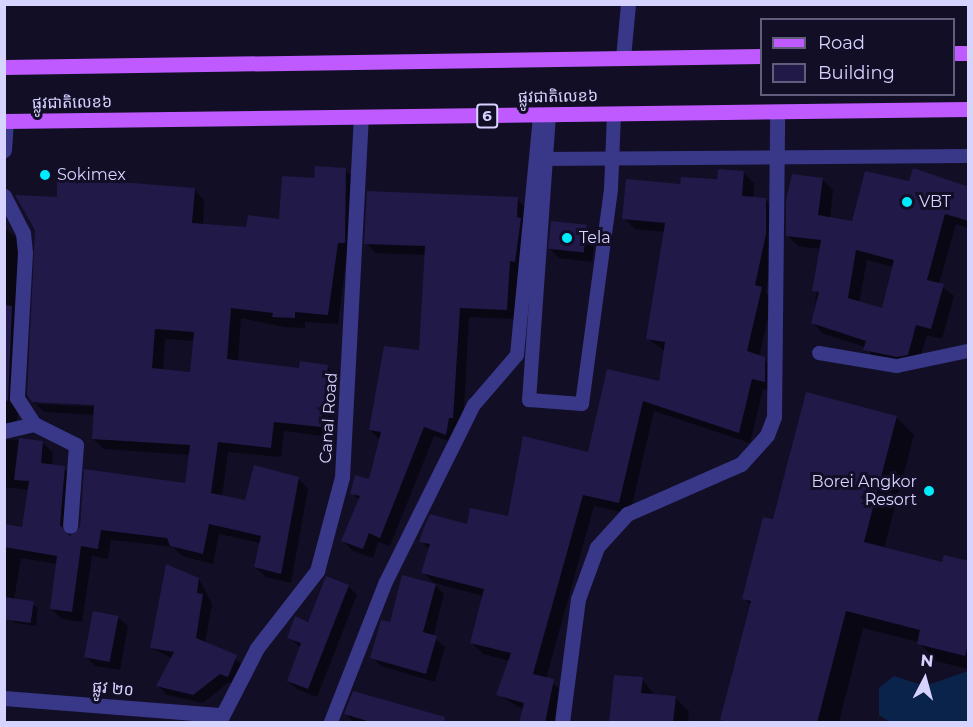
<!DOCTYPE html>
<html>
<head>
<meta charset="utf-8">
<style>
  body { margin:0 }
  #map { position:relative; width:973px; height:727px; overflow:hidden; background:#120e26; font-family:Montserrat,"Noto Sans Khmer",sans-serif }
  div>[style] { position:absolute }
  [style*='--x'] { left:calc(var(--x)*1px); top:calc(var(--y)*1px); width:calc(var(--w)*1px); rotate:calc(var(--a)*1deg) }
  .water>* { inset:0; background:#0a234a }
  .shadow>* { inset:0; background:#0007 }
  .building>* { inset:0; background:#211948; transform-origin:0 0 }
  .lane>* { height:14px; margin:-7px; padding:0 7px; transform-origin:7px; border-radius:7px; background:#383788 }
  .street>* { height:15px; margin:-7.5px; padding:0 7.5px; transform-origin:7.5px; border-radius:7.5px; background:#383788 }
  .primary>* { height:15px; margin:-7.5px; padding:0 7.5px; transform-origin:7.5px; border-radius:7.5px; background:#be5aff }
  .dots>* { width:16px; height:16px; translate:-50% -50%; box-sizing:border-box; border:3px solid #120e26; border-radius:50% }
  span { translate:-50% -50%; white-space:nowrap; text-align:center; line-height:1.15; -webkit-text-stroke:6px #120e26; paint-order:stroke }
  .shield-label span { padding:2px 4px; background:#120e26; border:2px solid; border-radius:4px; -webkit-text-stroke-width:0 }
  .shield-label { font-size:15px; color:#d7d3ff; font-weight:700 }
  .street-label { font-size:16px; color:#d7d3ff }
  .poi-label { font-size:16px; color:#d7d3ff }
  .left { translate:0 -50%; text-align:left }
  .right { translate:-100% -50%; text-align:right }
  .frame { position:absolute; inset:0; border:6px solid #d7d3ff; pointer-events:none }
  .legend { position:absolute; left:760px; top:18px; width:195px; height:78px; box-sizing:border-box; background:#120e26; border:2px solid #615d7d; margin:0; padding:8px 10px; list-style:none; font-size:18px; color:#d7d3ff }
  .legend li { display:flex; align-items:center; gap:12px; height:30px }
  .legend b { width:30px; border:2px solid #615d7d }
  .north { position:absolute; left:895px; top:649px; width:60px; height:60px; -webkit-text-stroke:4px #120e26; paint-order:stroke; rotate:6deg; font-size:16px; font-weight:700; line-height:24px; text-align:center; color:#d7d3ff }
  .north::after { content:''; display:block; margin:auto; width:21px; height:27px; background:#d7d3ff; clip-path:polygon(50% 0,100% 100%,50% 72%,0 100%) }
</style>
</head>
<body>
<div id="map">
  <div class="water">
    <i style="clip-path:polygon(968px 671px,968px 722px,890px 722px,879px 715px,879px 688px,894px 676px,925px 686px)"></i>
  </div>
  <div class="shadow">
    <i style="clip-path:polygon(evenodd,345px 170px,356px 180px,338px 324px,305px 322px,305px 328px,284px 327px,241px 318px,238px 362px,301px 370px,327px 366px,338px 377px,331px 437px,284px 431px,281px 457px,228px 452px,222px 497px,246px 502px,298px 478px,308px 489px,291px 583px,266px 577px,255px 567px,261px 543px,219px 534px,213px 564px,182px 556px,173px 547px,111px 540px,108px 559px,92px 556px,82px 622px,62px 619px,51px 609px,58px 564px,21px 558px,14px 600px,38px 607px,36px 626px,15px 623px,4px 598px,4px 526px,24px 529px,29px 490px,4px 487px,4px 439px,42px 442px,53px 453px,52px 466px,64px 468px,74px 478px,70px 536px,186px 484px,190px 455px,104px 449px,93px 439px,95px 415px,44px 412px,33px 401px,58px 198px,194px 189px,204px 200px,203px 226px,247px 229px,281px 220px,315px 180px,345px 170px,165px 339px,195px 341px,191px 374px,163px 371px,165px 339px,345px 170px,37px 401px,102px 404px,102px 407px,37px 404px,37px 401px)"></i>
    <i style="clip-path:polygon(743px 172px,754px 183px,753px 198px,766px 200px,777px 211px,766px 293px,772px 300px,759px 357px,775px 370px,775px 392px,763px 389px,750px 443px,654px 411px,630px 514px,594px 506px,546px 679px,565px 692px,558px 722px,520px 722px,524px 710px,497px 694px,510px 661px,483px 654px,472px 643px,483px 596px,434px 583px,423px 572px,430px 550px,421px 541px,509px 518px,589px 453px,660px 382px,665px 351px,647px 338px,665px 232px,635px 229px,624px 218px,681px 186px)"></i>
    <i style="clip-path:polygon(evenodd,822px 179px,833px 190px,830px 219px,854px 223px,910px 183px,968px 188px,968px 228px,956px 224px,939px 284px,954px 296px,942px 339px,927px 335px,918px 365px,876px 360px,865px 347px,824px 334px,813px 323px,821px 249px,798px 246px,787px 235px,822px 179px,867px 260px,893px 267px,883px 310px,859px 303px,867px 260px)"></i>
    <i style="clip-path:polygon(517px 199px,527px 209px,516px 319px,469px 317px,463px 427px,456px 443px,434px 436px,390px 546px,378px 542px,373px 558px,353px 551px,343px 541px,360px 501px,352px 493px,371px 481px,380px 440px,370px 430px,421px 352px,426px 255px,375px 253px,366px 243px)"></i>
    <i style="clip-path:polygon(586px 227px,595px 236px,592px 262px,559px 258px,550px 249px)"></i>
    <i style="clip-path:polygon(4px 228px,19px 240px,18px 412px,15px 431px,4px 438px)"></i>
    <i style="clip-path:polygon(896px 417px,914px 435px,884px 549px,943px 564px,968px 563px,968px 669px,936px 661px,919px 642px,863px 628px,839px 722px,725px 722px,752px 606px,744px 598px,774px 521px)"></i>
    <i style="clip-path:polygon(199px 579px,212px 604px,205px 644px,245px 665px,237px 685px,229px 682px,203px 703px,167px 695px,158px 686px,172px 658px,151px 648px)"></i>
    <i style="clip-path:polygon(435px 585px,444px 594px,433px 637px,445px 647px,435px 682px,381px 666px,372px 657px,391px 624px)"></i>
    <i style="clip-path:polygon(348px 586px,357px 595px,317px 697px,297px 689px,288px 681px,301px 648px,289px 637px)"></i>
    <i style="clip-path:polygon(118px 617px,128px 626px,120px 670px,95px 666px,86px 657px)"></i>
    <i style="clip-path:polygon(642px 679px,655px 696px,675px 698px,689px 711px,688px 722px,611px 722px)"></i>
    <i style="clip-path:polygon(346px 714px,442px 722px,354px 722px)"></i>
  </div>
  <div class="building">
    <i style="clip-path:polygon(evenodd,315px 166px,346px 168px,345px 243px,338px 243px,328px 315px,295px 312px,295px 318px,272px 317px,273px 313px,231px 308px,227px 359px,299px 368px,300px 361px,328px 365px,321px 427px,274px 422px,271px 448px,218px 442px,211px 493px,245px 500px,254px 465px,299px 477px,281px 574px,254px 567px,261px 536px,209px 524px,203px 554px,170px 546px,167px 538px,101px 530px,98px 549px,81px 546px,72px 612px,50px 609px,57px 556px,4px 547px,4px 524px,22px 527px,29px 481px,14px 480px,19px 438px,43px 441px,41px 463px,65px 466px,60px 525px,70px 536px,80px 527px,84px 469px,185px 483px,190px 445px,92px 439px,94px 405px,32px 402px,27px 395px,35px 230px,15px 195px,57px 197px,57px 177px,195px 188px,192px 223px,246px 227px,248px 215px,279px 219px,282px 176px,314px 178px,315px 166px,155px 329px,194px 332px,190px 372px,152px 368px,155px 329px)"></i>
    <i style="clip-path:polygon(evenodd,913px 168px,969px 187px,969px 221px,945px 214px,927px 280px,944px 284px,931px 329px,916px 325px,908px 355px,897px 357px,863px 350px,866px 341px,811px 323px,819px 292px,812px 291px,821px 240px,786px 236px,786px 200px,792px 174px,823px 178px,818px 215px,852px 221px,865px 171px,909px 181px,913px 168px,856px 250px,894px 260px,882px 308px,848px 298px,856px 250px)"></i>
    <i style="clip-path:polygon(718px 169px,744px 171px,742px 196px,766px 198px,766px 234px,755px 285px,762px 287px,747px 351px,765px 357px,765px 382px,752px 379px,739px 433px,643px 401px,619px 503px,583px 495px,533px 674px,554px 679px,545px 723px,519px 723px,524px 703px,496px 695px,511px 653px,470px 643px,484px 589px,421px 573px,430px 544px,419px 542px,424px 527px,430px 514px,467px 524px,470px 508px,508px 516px,523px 436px,588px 452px,607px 369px,659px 381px,665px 342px,646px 339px,665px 223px,622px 219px,626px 179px,680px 184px,681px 177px,717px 179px)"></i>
    <i style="clip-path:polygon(367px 191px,518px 197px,517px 217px,521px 218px,515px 262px,510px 261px,507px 310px,460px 308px,453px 418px,449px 418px,446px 435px,424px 427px,380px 538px,369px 533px,363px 549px,341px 541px,360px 496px,350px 494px,355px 475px,369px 479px,381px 432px,369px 430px,384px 346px,419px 350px,425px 246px,364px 244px)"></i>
    <i style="left:551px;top:221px;width:36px;height:28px;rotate:6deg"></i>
    <i style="clip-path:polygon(4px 305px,12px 306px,8px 401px,4px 400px)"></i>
    <i style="clip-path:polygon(806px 392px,897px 416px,864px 542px,942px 562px,944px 555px,969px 561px,969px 642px,965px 656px,917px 644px,920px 630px,846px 611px,817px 723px,731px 723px,720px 720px,751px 601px,742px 599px,763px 517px,773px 519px)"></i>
    <i style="clip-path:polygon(166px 564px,199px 578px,197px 593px,203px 594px,196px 638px,237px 655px,228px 677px,220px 674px,193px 695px,156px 686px,174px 652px,150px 648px)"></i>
    <i style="clip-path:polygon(402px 575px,436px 584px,423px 632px,437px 636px,426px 674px,370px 658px,381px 620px,390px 622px)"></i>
    <i style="clip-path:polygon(326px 576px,349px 585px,308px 689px,287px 681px,301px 643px,287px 638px,295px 616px,308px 622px)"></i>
    <i style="left:4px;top:597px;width:30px;height:22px;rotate:8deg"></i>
    <i style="left:93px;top:611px;width:26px;height:47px;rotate:11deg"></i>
    <i style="clip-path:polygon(614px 675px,643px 677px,641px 693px,676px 696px,673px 723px,609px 723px)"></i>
    <i style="clip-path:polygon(353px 691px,445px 717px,444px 723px,374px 723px,344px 714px)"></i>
  </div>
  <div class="lane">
    <i style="--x:549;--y:115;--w:286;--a:94"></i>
    <i style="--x:529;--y:400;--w:53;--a:4.3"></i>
    <i style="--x:582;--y:404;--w:217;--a:-82.3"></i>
    <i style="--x:611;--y:189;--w:75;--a:-87.7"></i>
    <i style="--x:539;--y:159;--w:429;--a:-0.4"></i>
    <i style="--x:819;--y:353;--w:79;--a:9.5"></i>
    <i style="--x:897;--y:366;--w:73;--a:-11.9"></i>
    <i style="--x:331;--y:722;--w:150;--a:-68.6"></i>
    <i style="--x:386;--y:582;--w:198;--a:-63.6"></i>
    <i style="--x:474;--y:405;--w:66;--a:-49.3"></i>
    <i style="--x:517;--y:355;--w:240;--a:-84.5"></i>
  </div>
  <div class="street">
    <i style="--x:623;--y:58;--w:54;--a:-84.7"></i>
    <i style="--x:4;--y:150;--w:29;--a:-86"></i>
    <i style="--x:4;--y:196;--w:42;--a:62.8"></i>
    <i style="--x:23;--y:233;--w:20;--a:84"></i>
    <i style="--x:25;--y:253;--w:145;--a:93.2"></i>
    <i style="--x:17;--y:398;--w:31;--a:57"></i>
    <i style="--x:34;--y:424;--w:47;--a:26.6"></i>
    <i style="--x:76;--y:445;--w:81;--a:94.2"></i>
    <i style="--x:4;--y:431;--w:31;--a:-13"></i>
    <i style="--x:4;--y:698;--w:216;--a:4.5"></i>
    <i style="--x:219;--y:722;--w:83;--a:-62.8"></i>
    <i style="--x:257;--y:648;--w:98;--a:-52.1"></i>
    <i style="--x:317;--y:571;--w:97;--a:-75.1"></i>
    <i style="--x:342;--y:477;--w:360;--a:-87"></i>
    <i style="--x:562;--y:722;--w:124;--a:-82.6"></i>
    <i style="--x:578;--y:599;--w:55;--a:-69.9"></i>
    <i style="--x:597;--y:547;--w:45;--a:-47.7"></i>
    <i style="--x:627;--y:514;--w:124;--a:-23.7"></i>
    <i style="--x:741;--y:464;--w:39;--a:-48"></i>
    <i style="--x:767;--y:435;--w:19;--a:-69"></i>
    <i style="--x:774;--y:417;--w:305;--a:-89.4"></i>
  </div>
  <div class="primary">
    <i style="--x:954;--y:53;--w:14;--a:0"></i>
    <i style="--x:4;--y:67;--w:758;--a:-0.83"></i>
    <i style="--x:4;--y:121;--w:964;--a:-0.71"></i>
  </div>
  <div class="dots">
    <i style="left:45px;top:175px;background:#00ebfe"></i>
    <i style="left:907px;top:202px;background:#00ebfe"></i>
    <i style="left:567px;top:238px;background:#00ebfe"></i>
    <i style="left:929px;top:491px;background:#00ebfe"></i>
  </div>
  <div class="shield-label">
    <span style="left:487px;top:116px">6</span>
  </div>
  <div class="street-label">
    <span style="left:558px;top:97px;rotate:-1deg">ផ្លូវជាតិលេខ៦</span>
    <span style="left:72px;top:103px;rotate:-1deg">ផ្លូវជាតិលេខ៦</span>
    <span style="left:329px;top:418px;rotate:-86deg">Canal Road</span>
    <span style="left:113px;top:689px;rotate:5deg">ផ្លូវ ២០</span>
  </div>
  <div class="poi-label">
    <span class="left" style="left:57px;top:175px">Sokimex</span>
    <span class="left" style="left:919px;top:202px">VBT</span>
    <span class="left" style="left:579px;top:238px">Tela</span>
    <span class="right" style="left:917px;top:491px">Borei Angkor<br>Resort</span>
  </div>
  <div class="frame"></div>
  <ul class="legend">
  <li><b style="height:8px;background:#be5aff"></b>Road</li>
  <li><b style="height:16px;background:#211948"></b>Building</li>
  </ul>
  <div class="north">N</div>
</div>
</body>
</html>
